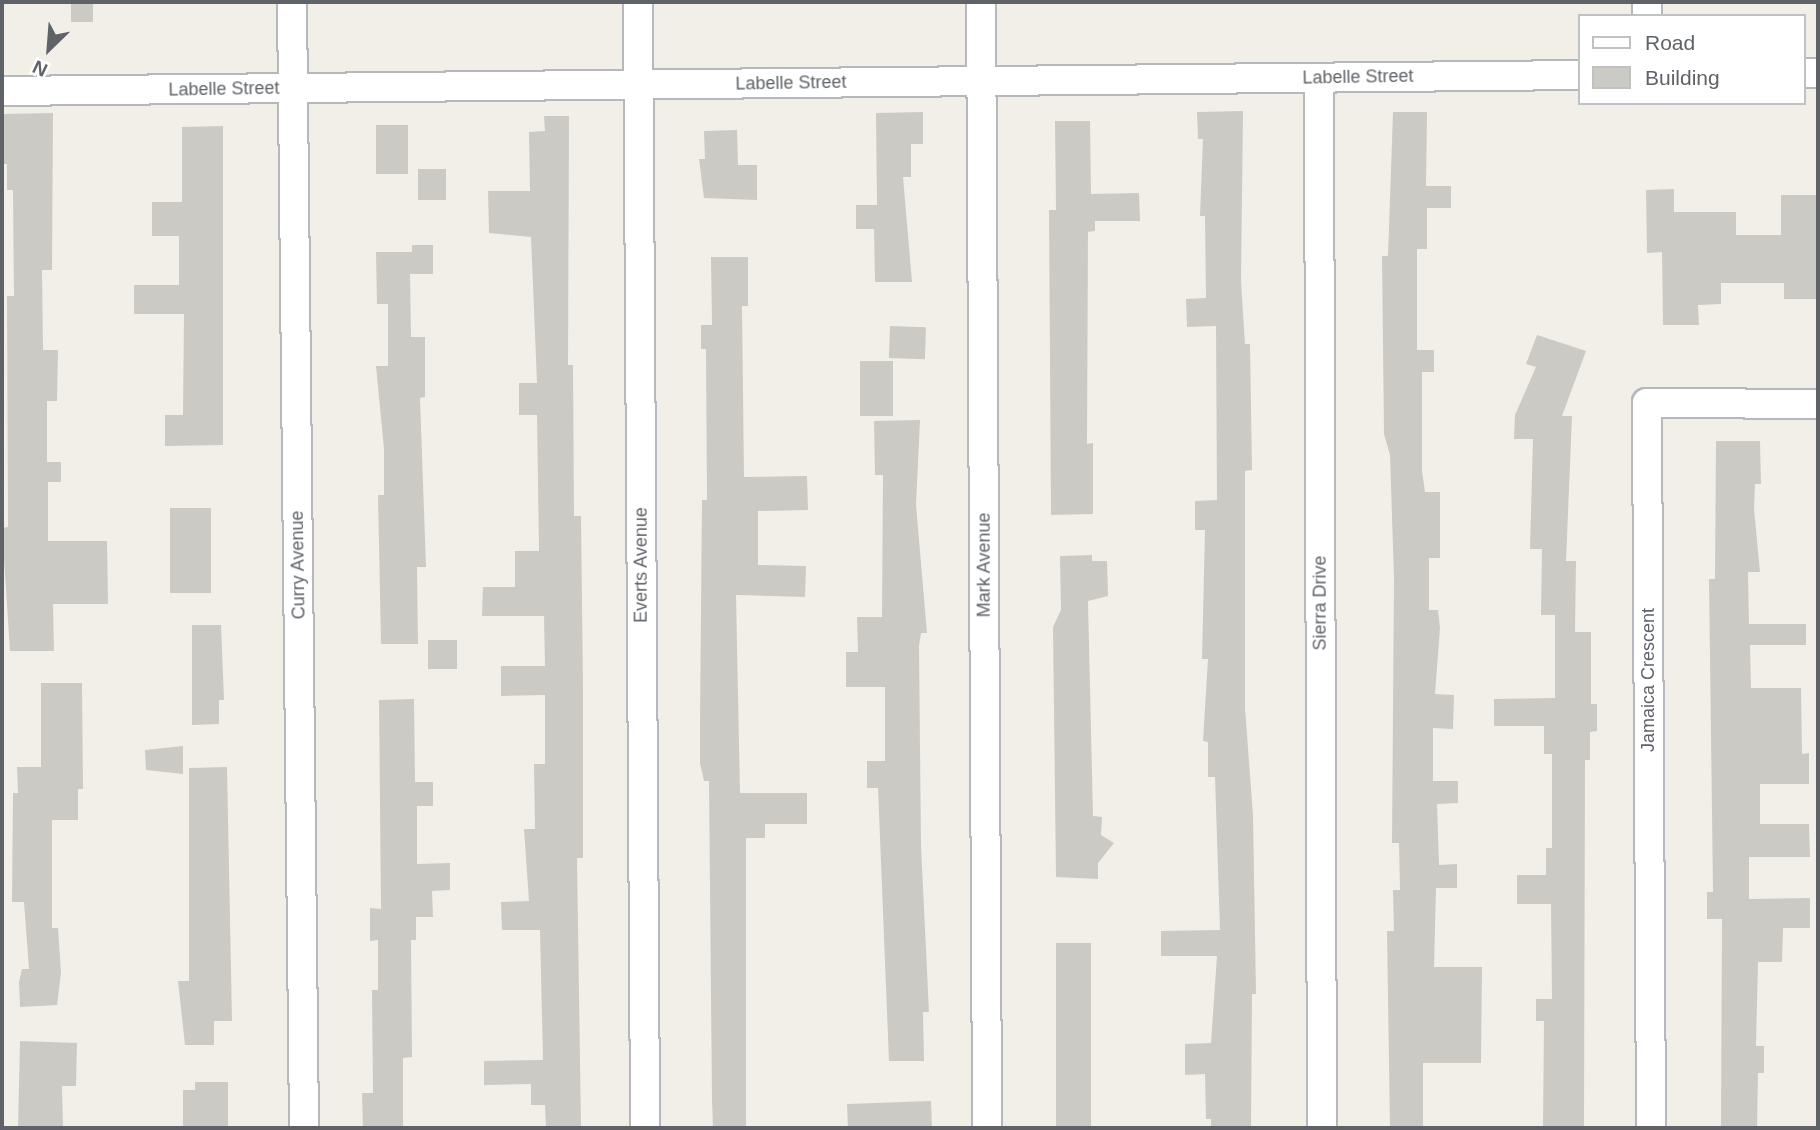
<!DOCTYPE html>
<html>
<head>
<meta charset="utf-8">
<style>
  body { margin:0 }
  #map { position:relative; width:1820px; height:1130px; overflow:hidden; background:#f1efe8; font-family:Helvetica,sans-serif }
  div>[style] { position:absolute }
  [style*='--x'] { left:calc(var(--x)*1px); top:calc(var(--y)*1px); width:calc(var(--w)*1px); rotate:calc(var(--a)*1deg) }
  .building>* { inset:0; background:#cccac5; transform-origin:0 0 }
  .roads { filter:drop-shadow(2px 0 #b5b8bc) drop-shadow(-2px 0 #b5b8bc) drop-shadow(0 2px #b5b8bc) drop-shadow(0 -2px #b5b8bc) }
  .street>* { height:28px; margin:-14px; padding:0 14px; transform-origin:14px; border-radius:14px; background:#fff }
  span { translate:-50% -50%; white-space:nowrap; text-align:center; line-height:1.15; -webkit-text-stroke:5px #fff; paint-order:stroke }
  .street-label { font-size:18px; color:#5f6368 }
  .frame { position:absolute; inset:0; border:4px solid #5f6368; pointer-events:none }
  .legend { position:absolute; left:1578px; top:14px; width:228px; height:91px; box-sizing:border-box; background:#fff; border:2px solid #bfc1c3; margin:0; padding:9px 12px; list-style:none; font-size:21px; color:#5f6368 }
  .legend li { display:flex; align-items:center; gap:14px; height:35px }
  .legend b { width:35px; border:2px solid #bfc1c3 }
  .north { position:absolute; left:14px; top:14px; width:70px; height:70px; -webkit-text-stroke:5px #fff; paint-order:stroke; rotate:205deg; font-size:19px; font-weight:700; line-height:28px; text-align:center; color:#5f6368 }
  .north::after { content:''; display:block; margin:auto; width:24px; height:32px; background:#5f6368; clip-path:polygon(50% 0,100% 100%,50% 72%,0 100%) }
</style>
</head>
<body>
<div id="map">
  <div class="building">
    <i style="left:71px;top:2px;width:22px;height:20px"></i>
    <i style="clip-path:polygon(1243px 111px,1241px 281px,1245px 344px,1250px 344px,1252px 470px,1245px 471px,1245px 708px,1253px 815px,1256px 994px,1252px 994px,1251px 1128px,1211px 1128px,1211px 1119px,1206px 1119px,1205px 1074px,1185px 1075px,1185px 1044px,1211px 1043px,1217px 956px,1161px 956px,1161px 931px,1220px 930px,1215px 777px,1208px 777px,1208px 742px,1203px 741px,1208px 659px,1202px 659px,1205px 530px,1195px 530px,1195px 501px,1217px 500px,1216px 326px,1187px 327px,1186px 299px,1206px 298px,1205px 216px,1200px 216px,1203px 139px,1198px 139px,1197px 112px)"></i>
    <i style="clip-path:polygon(923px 112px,923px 144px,911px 144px,911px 177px,903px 177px,912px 282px,875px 282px,874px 229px,856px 229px,856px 205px,877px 205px,876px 113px)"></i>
    <i style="clip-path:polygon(1393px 112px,1427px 112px,1426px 186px,1451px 186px,1451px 208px,1427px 208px,1427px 249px,1417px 249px,1417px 350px,1434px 350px,1434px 372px,1422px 372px,1422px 471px,1425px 492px,1440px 492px,1440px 558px,1429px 558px,1429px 610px,1438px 610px,1440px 628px,1435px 694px,1454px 695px,1453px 729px,1433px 728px,1433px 781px,1458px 781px,1458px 803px,1437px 804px,1439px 865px,1457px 864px,1457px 888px,1436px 888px,1434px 967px,1482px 967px,1481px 1063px,1423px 1063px,1423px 1128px,1390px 1128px,1387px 931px,1394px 931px,1393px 890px,1400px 890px,1399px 843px,1392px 843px,1394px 578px,1390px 455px,1384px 434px,1382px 256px,1388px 256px)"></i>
    <i style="clip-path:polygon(53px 113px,52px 270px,42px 270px,43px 350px,58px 350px,57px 401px,47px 401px,47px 462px,61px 462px,61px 482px,48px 482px,48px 541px,107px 541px,108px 604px,53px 604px,54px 651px,10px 651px,2px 528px,8px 527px,7px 296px,14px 296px,13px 190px,7px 190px,7px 164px,2px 164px,2px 114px)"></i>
    <i style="clip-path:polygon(544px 116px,569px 116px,568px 365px,573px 365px,574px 516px,581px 516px,583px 688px,583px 858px,577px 858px,581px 1128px,546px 1128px,545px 1105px,531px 1105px,531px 1084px,484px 1085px,484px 1061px,543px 1060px,540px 930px,502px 930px,501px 902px,529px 901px,524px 829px,535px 829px,534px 764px,545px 764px,545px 695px,501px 696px,501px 666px,545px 666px,544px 616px,482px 616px,483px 587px,515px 587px,515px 551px,539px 551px,537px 415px,519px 415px,519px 383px,537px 383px,531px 237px,489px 233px,488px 191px,530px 191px,529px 132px,545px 131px)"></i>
    <i style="clip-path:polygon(1055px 121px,1090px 121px,1091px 194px,1139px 193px,1140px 221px,1095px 221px,1095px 231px,1088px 232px,1087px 444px,1093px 443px,1093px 514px,1051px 515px,1049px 210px,1056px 210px)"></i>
    <i style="left:376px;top:125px;width:32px;height:49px"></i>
    <i style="clip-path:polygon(223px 126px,223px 445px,165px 446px,165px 415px,183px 415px,184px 314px,134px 314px,134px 285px,179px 285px,179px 236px,152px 236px,152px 202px,182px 202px,182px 127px)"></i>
    <i style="clip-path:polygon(737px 130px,738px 165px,757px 165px,757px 200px,704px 198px,699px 159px,705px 159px,704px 131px)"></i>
    <i style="left:446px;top:169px;width:31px;height:28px;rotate:90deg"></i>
    <i style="clip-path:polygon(1674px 189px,1674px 212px,1736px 212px,1736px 235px,1781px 235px,1781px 195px,1818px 195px,1818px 299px,1784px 299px,1784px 283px,1721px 283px,1721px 304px,1698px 305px,1699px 325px,1663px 325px,1662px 252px,1647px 253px,1646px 190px)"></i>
    <i style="clip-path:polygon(412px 245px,433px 245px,433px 274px,410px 274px,411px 337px,425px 337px,425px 397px,420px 398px,426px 567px,417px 567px,418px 644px,381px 644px,378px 495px,384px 495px,384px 449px,376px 366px,388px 366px,388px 304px,377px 304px,376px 252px,412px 252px)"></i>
    <i style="clip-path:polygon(711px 257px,748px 257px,748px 306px,742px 306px,744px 477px,807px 476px,808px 510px,758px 511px,758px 565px,806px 566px,805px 597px,736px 595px,740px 793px,807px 793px,807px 824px,765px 824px,765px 838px,746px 838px,746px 1128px,713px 1128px,712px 1100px,709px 781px,704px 781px,700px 763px,700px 724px,702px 500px,707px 500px,706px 349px,701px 349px,701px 325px,712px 325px)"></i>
    <i style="left:890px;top:326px;width:36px;height:32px;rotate:2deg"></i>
    <i style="clip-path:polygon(1537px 335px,1586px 351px,1562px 416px,1572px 416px,1566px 561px,1576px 561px,1575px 632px,1591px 632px,1591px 704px,1597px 704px,1597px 731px,1590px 732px,1590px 760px,1585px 760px,1584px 1128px,1543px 1128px,1544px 1021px,1536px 1021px,1536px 999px,1552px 999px,1551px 904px,1517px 904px,1517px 875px,1546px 875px,1546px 848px,1552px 848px,1552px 754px,1544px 754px,1544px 726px,1494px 726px,1494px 699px,1555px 698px,1555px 615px,1541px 615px,1542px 549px,1530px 549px,1533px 439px,1514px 439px,1515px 415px,1536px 367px,1526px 364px)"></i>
    <i style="left:860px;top:361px;width:33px;height:55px"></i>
    <i style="clip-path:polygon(920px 420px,916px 505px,927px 633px,921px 633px,919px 646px,921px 846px,929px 1012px,923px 1012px,924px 1061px,889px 1061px,878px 788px,867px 788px,867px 761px,885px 761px,885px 687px,846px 687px,846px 652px,858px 652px,857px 617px,882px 617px,883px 475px,875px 475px,874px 421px)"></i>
    <i style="clip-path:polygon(1716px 441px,1760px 441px,1761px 484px,1755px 484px,1754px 509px,1760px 572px,1748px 572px,1749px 624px,1806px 624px,1806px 645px,1750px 645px,1751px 688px,1801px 688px,1802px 754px,1809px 753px,1809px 784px,1760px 784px,1760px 824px,1809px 824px,1810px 857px,1749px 857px,1749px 899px,1810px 898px,1810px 928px,1783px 928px,1782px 962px,1758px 962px,1756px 1046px,1764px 1046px,1764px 1073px,1758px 1073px,1757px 1128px,1721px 1128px,1722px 919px,1707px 919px,1707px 892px,1713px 892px,1709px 579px,1715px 579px)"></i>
    <i style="left:170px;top:508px;width:41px;height:85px"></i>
    <i style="clip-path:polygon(1092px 555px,1092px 561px,1107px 561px,1108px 596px,1088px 601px,1093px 816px,1102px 817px,1101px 835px,1114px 843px,1098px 863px,1098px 879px,1056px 877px,1053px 627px,1061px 610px,1060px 556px)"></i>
    <i style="clip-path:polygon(192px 625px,221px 625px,224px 700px,219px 700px,219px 724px,192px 725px)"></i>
    <i style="left:428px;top:640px;width:29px;height:29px"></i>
    <i style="clip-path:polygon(41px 683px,82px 683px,83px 789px,78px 789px,78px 820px,52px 820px,52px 928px,58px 928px,61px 973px,57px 1005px,20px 1007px,19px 982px,22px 969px,29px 969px,24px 902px,12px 902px,13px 793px,18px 793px,17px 767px,41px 767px)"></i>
    <i style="clip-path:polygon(414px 699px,415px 782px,433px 782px,433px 806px,417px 806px,417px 864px,450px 863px,450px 890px,432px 891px,433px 917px,416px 917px,416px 940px,411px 940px,412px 1057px,403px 1058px,403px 1128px,363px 1128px,362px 1093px,373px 1093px,372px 990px,378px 990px,378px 940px,370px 941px,370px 908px,381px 909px,379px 700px)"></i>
    <i style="clip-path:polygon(183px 746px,183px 774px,146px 770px,145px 750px)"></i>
    <i style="clip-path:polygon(227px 767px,232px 1021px,214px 1021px,214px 1045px,185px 1045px,178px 981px,189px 981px,189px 768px)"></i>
    <i style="left:1091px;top:943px;width:185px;height:35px;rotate:90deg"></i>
    <i style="clip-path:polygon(20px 1041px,77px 1043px,76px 1086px,62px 1086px,63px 1128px,18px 1128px)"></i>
    <i style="clip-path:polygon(195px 1082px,228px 1082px,228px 1128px,183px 1128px,183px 1090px,195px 1090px)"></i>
    <i style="left:931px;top:1101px;width:27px;height:84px;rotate:88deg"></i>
  </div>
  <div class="roads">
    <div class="street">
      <i style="--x:292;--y:2;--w:1126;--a:89.39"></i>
      <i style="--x:638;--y:2;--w:1126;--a:89.64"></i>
      <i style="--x:981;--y:2;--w:1126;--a:89.69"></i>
      <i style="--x:1647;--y:2;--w:14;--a:90"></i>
      <i style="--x:1804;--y:73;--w:14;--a:0"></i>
      <i style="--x:1319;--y:78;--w:1050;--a:89.84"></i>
      <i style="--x:2;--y:91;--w:1578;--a:-0.58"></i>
      <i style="--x:1651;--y:1128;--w:725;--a:-90.32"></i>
      <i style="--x:1647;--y:403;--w:171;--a:0.3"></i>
    </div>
  </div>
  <div class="street-label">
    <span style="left:1358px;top:77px;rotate:-1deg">Labelle Street</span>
    <span style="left:791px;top:83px;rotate:-1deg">Labelle Street</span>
    <span style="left:224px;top:89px;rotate:-1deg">Labelle Street</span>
    <span style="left:298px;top:565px;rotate:-91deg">Curry Avenue</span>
    <span style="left:641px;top:565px;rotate:-90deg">Everts Avenue</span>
    <span style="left:984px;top:565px;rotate:-90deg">Mark Avenue</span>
    <span style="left:1320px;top:603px;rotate:-90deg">Sierra Drive</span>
    <span style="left:1648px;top:680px;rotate:-90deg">Jamaica Crescent</span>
  </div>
  <div class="frame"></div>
  <ul class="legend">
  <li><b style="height:9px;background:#fff"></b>Road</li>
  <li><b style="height:19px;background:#cccac5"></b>Building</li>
  </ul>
  <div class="north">N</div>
</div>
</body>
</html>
